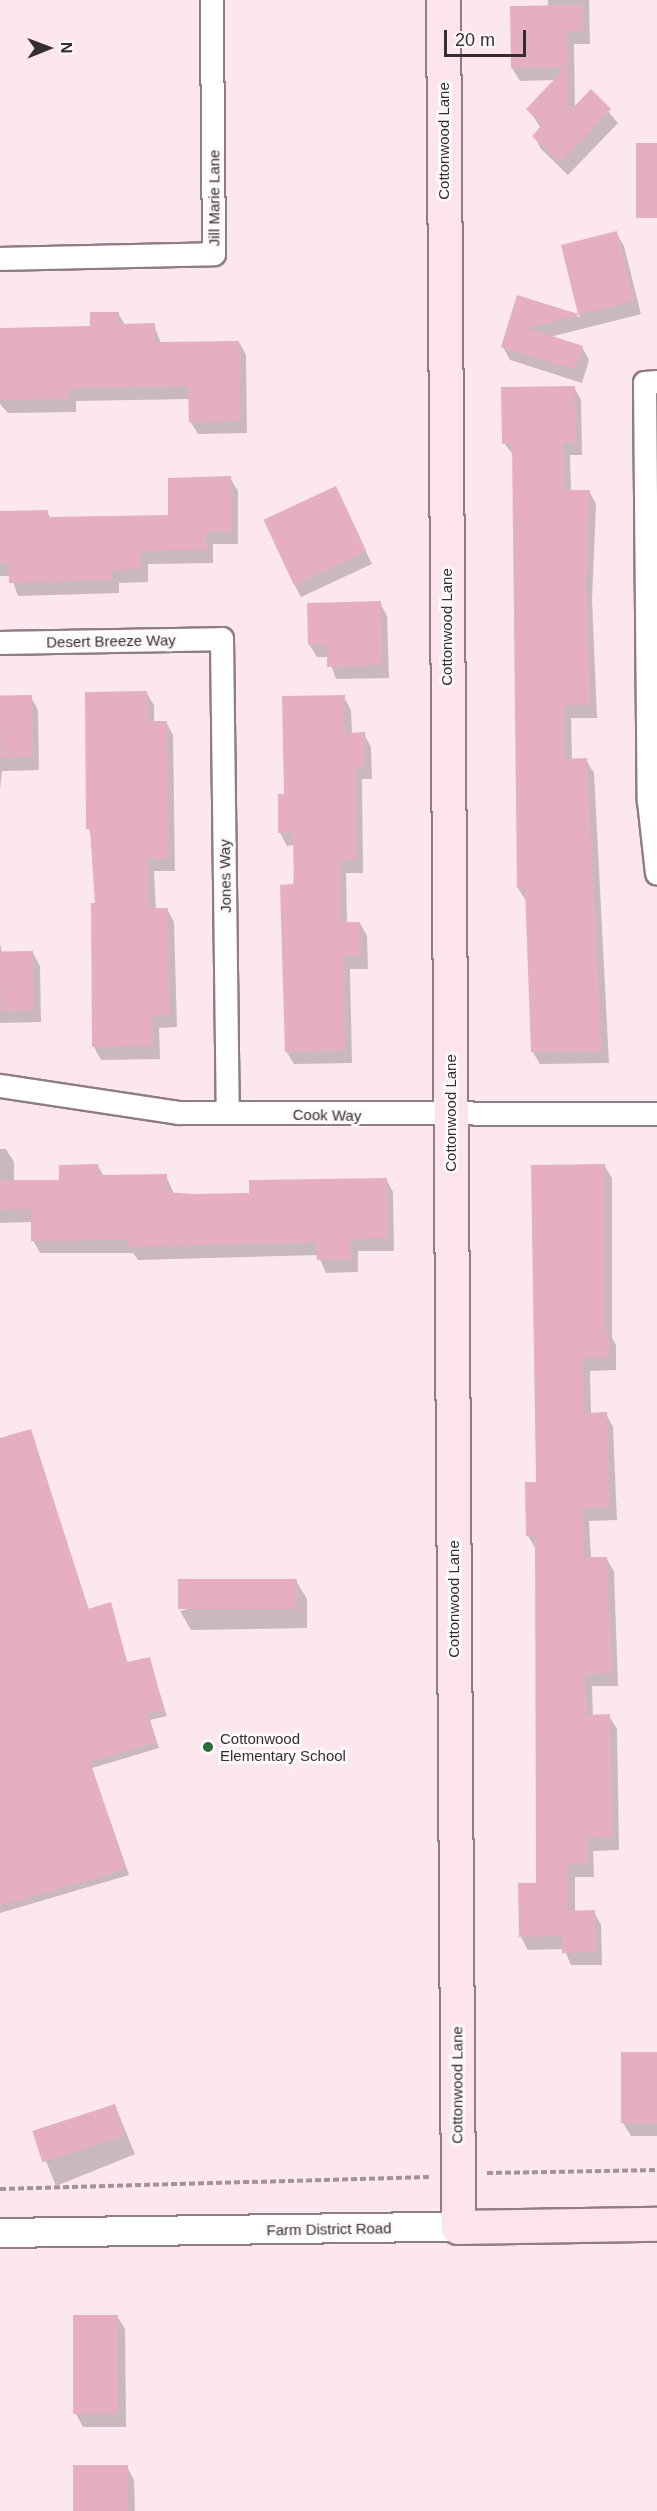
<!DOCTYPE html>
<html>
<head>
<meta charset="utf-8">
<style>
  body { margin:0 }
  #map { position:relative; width:657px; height:2511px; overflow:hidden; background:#fce7ed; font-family:Arial,sans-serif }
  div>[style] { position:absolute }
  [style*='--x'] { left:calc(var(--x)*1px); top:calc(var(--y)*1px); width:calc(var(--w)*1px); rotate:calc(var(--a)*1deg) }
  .shadow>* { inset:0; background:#0003; transform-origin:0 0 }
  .building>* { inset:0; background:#e5afbf; transform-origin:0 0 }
  .path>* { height:4px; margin-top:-2px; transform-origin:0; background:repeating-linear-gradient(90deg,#a19397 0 6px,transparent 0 9px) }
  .roads { filter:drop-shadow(2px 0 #8f7d82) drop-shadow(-2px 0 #8f7d82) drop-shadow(0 2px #8f7d82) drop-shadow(0 -2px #8f7d82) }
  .minor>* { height:22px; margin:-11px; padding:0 11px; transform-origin:11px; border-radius:11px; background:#fff }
  .tertiary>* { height:28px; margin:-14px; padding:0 14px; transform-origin:14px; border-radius:14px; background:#fff }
  .secondary>* { height:33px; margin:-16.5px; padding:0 16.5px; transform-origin:16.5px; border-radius:16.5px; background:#fde3eb }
  .dots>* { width:16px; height:16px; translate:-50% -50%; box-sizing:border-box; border:3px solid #fdf9fa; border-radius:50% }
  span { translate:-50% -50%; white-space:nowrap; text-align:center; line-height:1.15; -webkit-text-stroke:6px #fdf9fa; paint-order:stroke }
  .street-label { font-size:15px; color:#352e30 }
  .poi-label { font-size:15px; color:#352e30 }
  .left { translate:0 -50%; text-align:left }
  .north { position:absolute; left:18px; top:18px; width:60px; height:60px; -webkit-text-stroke:4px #fdf9fa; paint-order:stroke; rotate:89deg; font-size:16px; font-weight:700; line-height:24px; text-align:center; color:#352e30 }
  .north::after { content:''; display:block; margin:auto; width:21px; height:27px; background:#352e30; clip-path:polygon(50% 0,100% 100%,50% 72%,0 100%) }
  .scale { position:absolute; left:444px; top:30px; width:82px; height:27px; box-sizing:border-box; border:3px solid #352e30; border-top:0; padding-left:8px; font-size:18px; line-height:21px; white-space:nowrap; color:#352e30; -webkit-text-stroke:4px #fdf9fa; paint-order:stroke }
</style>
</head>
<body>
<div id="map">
  <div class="shadow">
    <i style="clip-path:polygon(548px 0,589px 0,590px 44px,574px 44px,575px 107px,591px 91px,618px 123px,568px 175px,541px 149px,534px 136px,541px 128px,528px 109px,556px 80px,520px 81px,512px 68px,548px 7px)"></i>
    <i style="clip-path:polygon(616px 233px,624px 246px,641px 314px,550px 337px,582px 347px,589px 360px,582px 383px,510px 360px,503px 347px,518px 297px,580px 317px,563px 247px)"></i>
    <i style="clip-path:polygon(118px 313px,125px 325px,154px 325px,161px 344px,239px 342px,246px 355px,247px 433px,198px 434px,190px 421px,190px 399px,76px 401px,76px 412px,8px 413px,0 404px,0 330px,92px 328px)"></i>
    <i style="clip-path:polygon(574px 387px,581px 400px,582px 455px,570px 455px,571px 492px,589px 491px,596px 504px,592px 600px,597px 718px,571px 718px,572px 760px,586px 760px,594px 773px,609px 1063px,540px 1064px,532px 1051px,526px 901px,518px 888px,514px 456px,504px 443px)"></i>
    <i style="clip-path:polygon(230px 478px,238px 491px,238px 544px,213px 544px,213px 563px,148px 564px,148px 582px,119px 583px,119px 593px,18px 596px,11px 576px,0 576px,0 512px,47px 511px,51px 519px,170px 517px)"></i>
    <i style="clip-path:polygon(335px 488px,372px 564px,301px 597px,294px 584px)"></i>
    <i style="clip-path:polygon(380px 603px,387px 616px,389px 678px,336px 679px,328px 657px,317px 657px,309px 644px)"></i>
    <i style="clip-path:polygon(146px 692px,154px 705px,154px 722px,166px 722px,173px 735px,175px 871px,154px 871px,156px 910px,167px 909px,174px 922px,177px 1027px,159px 1028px,160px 1059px,101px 1060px,94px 1047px,93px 905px,97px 904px,92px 835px,88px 828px)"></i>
    <i style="clip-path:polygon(0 697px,31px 697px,38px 710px,39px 770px,2px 771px,0 789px)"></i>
    <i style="clip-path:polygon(344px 697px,351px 710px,352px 734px,364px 734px,371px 747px,372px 779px,362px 779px,363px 873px,346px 873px,347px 924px,360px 923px,367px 936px,368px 969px,350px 969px,352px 1063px,294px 1064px,286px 1051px,295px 845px,287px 846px,280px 833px,286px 796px)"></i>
    <i style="clip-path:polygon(0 944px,2px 953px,33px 953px,40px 966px,41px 1022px,0 1023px)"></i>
    <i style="clip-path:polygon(0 1149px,6px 1149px,14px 1162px,14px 1182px,61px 1182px,98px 1166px,104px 1177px,166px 1176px,174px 1194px,192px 1195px,250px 1194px,386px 1179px,393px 1192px,394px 1251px,358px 1251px,358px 1272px,326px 1273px,318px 1255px,138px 1260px,133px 1253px,40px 1253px,33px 1240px,33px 1222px,0 1223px)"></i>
    <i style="clip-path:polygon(604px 1165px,612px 1178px,612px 1338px,616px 1345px,616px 1370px,590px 1371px,591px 1414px,606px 1414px,613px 1427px,617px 1520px,589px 1521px,591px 1559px,606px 1558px,614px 1571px,618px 1686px,592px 1686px,593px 1716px,609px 1716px,617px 1729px,619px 1850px,593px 1851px,594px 1877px,575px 1877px,575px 1912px,594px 1912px,601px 1925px,602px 1965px,571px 1965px,564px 1949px,528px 1950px,521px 1937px,538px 1885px,536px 1549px,528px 1536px)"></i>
    <i style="clip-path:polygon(31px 1431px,89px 1610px,110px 1603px,128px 1664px,149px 1659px,167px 1716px,150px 1720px,159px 1748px,92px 1768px,129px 1875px,0 1913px,0 1440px)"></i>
    <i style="clip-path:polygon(296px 1581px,307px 1599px,307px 1628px,191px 1630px,180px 1611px)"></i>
    <i style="clip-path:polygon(657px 2053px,657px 2136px,631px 2136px,623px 2123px)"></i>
    <i style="left:115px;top:2105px;width:53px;height:85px;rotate:68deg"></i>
    <i style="clip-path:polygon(117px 2316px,125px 2329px,126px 2427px,83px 2427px,76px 2414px)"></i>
    <i style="clip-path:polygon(127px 2467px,134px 2480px,135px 2511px,75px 2511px)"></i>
  </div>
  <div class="building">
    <i style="clip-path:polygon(583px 5px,583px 31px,567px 31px,569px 112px,591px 89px,611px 109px,560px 163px,532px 136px,542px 125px,526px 109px,566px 67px,511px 68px,510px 6px)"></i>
    <i style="left:636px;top:143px;width:21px;height:75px"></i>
    <i style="clip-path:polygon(617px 231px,634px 301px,527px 328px,583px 346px,575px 370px,501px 347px,517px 295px,578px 314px,561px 245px)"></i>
    <i style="clip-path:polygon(90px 312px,119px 312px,119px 324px,155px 323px,155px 342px,239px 341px,241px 421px,189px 422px,188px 386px,69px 388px,70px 399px,0 400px,0 328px,90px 326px)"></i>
    <i style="clip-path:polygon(575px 386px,576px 442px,563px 443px,564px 490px,590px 490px,586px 586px,591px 705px,564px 705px,565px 759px,587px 758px,602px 1051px,531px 1052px,525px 888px,517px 888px,512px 443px,502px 444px,501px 387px)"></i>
    <i style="clip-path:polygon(231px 476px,232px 531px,206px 532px,207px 550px,141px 551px,141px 569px,112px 570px,112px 580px,9px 583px,9px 563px,0 563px,0 511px,48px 510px,48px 517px,168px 515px,168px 478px)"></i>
    <i style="left:336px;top:486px;width:72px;height:80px;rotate:65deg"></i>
    <i style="clip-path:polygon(381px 601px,383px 665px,327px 667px,327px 644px,308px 645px,307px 603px)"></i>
    <i style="clip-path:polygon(147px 691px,148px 721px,167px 721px,169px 858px,148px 859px,149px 908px,168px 908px,170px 1015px,153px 1015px,153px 1046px,92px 1047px,91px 903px,95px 903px,90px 829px,86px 829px,85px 692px)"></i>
    <i style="left:32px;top:695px;width:62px;height:32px;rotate:89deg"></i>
    <i style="clip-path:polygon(345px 695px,345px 733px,365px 732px,365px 766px,356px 767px,356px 860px,340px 860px,341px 922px,360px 922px,361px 956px,344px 956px,346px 1050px,285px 1052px,280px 885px,294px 884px,293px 833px,278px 833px,278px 794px,284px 794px,282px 696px)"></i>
    <i style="left:33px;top:951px;width:59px;height:33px;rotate:89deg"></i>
    <i style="clip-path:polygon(98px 1164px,99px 1175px,167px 1174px,167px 1192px,192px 1194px,249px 1193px,249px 1180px,387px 1178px,388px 1238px,351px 1239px,351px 1259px,317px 1260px,316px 1242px,129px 1247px,128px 1240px,31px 1241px,31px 1209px,0 1210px,0 1180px,59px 1180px,59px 1165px)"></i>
    <i style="clip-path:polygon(605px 1164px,605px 1331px,609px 1330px,610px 1358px,583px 1358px,584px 1413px,607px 1412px,610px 1508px,583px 1508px,584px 1557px,607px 1557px,612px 1673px,585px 1674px,587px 1715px,610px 1714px,612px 1837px,587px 1838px,587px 1864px,568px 1865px,568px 1911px,595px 1910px,596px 1952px,562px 1953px,562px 1936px,519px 1937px,518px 1883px,536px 1883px,535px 1536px,526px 1536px,525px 1482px,536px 1482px,531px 1165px)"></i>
    <i style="clip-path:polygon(31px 1429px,88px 1609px,111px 1602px,127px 1662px,150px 1657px,164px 1710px,148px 1714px,156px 1742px,90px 1762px,126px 1869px,0 1906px,0 1438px)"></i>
    <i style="left:297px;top:1579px;width:30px;height:119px;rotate:90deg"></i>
    <i style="left:621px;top:2052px;width:36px;height:71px"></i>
    <i style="left:115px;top:2104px;width:33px;height:87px;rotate:72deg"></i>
    <i style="left:73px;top:2315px;width:45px;height:99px"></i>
    <i style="left:128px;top:2465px;width:46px;height:55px;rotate:90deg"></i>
  </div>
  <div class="path">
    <i style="--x:487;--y:2173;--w:170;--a:-1"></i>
    <i style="--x:0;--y:2189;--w:429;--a:-1.6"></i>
  </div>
  <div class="roads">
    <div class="minor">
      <i style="--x:0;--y:259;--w:214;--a:-1.3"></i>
      <i style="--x:214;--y:254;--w:254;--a:-90.5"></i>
      <i style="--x:657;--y:382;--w:12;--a:175"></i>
      <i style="--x:645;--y:383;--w:418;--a:89.5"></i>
      <i style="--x:649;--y:801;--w:73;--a:83.7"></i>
      <i style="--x:0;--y:643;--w:222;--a:-1"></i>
      <i style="--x:222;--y:639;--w:474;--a:89.3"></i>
      <i style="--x:0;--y:1086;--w:181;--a:8.6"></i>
      <i style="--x:179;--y:1113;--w:478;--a:0.1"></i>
    </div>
    <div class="tertiary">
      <i style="--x:0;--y:2233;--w:458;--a:-0.8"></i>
    </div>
    <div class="secondary">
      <i style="--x:443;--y:0;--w:2227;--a:89.61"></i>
      <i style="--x:458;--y:2227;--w:199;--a:-0.9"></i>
    </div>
  </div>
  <div class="dots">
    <i style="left:208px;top:1747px;background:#296e3a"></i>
  </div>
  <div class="street-label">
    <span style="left:444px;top:141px;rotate:-90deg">Cottonwood Lane</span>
    <span style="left:214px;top:198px;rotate:-90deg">Jill Marie Lane</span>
    <span style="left:447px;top:627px;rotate:-90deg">Cottonwood Lane</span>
    <span style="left:111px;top:641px;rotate:-1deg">Desert Breeze Way</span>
    <span style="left:225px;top:876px;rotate:-91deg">Jones Way</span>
    <span style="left:451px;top:1113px;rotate:-90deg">Cottonwood Lane</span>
    <span style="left:327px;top:1115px;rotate:1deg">Cook Way</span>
    <span style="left:454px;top:1599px;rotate:-90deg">Cottonwood Lane</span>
    <span style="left:457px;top:2085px;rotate:-90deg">Cottonwood Lane</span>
    <span style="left:329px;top:2229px;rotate:-1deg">Farm District Road</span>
  </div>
  <div class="poi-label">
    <span class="left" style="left:220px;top:1747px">Cottonwood<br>Elementary School</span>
  </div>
  <div class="north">N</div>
  <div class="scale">20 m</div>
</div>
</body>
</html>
